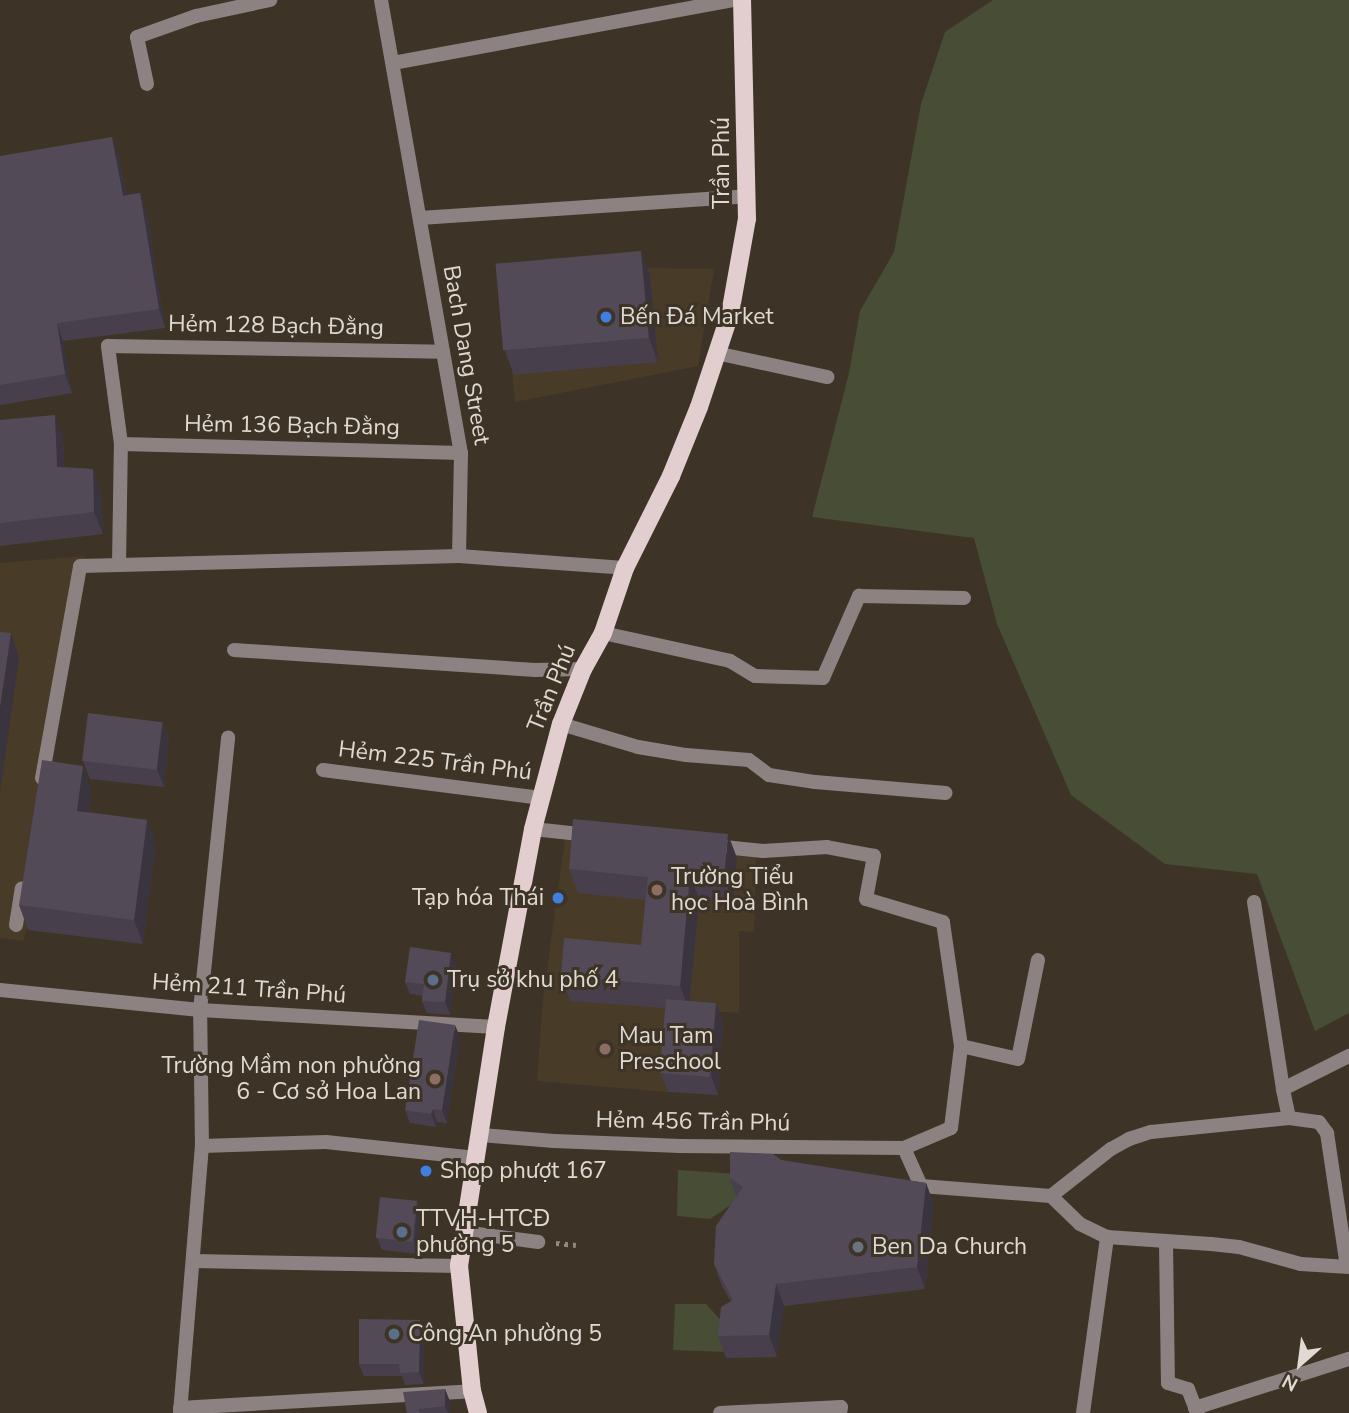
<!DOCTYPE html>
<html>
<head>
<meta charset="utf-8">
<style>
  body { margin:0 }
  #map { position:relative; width:1349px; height:1413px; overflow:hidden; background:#3d3427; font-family:"Nunito Sans",sans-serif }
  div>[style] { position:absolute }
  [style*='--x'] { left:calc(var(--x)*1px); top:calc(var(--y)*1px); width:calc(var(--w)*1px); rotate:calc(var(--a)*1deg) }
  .built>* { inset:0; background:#483b28 }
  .green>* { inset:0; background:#474e35 }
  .path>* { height:4.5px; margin-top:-2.25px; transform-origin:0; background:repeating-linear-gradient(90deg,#90897e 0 3.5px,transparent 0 8.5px) }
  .lane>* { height:14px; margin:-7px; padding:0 7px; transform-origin:7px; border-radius:7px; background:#8c8282 }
  .street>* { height:14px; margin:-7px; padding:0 7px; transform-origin:7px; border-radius:7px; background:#8c8282 }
  .primary>* { height:18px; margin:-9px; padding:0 9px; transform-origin:9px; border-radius:9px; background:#e2cece }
  .wall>* { inset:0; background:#47404c }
  .shaded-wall>* { inset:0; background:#3a343e }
  .building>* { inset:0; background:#534a58; transform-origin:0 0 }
  .dots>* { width:19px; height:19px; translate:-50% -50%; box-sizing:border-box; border:4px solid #3d3427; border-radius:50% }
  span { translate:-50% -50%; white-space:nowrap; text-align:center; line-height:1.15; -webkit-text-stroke:6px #3d3427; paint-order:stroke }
  .street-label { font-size:23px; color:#e0dad2 }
  .poi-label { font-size:23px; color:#e0dad2 }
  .left { translate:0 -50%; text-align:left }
  .right { translate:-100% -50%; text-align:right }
  .north { position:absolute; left:1265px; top:1329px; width:70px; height:70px; -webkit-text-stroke:5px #3d3427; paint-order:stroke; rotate:208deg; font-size:19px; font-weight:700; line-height:28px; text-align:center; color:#e0dad2 }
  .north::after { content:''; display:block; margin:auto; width:24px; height:32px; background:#e0dad2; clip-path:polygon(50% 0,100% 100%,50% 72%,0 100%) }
</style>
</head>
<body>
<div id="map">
  <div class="built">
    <i style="clip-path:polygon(501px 266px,714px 269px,698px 366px,515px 402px)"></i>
    <i style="clip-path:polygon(85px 556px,24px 941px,0 938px,0 563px)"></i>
    <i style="clip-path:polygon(566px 832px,756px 849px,754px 932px,739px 931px,739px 1013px,674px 1009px,667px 1092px,537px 1081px,543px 998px)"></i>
  </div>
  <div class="green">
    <i style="clip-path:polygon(993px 0,1349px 0,1349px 1013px,1315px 1031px,1257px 874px,1165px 864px,1071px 795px,997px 624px,974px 538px,812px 517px,849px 373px,860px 311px,894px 252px,921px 104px,945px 32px)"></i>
    <i style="clip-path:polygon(678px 1170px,738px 1174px,738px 1200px,710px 1219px,677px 1216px)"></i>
    <i style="clip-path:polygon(675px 1304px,706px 1304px,729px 1329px,727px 1352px,673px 1350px)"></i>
  </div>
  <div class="path">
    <i style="--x:556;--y:1243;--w:20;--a:6"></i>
  </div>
  <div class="lane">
    <i style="--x:393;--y:63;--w:347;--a:-10.5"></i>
    <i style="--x:147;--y:84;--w:48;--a:-102"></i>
    <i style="--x:137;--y:37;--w:63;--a:-19.6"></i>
    <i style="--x:196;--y:16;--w:76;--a:-12.2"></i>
    <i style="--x:420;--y:218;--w:328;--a:-3.8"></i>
    <i style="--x:716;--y:353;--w:114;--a:12.2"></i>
    <i style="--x:121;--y:444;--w:340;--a:1.5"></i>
    <i style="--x:119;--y:565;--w:121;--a:-89.1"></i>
    <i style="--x:121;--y:444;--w:99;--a:-97.6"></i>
    <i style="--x:108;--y:346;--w:335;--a:1"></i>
    <i style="--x:603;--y:633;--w:130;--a:12.4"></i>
    <i style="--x:730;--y:661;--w:29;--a:31"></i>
    <i style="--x:755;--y:676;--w:68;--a:1.7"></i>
    <i style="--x:823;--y:678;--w:90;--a:-66.3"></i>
    <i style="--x:859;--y:596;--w:105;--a:1.1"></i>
    <i style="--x:234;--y:650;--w:302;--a:3.8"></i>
    <i style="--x:535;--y:670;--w:48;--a:-1.2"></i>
    <i style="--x:561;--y:724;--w:80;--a:16.6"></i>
    <i style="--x:638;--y:747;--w:49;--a:9.5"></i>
    <i style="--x:686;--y:755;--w:63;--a:4.5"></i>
    <i style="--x:749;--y:760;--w:25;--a:37"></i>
    <i style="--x:769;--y:775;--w:47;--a:8.7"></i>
    <i style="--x:815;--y:782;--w:131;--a:4.8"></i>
    <i style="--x:323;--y:770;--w:220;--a:7.3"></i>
    <i style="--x:42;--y:778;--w:215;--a:-79.8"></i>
    <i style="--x:80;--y:566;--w:379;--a:-1.5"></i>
    <i style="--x:533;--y:829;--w:56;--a:6.1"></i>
    <i style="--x:1254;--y:902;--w:189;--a:81.2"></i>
    <i style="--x:16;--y:925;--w:37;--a:-81"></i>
    <i style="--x:0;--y:990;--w:201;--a:5.7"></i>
    <i style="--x:200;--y:1010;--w:296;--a:3.3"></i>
    <i style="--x:961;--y:1046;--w:58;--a:12.8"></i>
    <i style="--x:1018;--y:1059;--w:101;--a:-78.6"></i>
    <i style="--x:1289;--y:1118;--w:30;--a:8"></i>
    <i style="--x:1319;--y:1122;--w:14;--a:54"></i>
    <i style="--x:1327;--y:1133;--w:135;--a:81.5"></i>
    <i style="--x:481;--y:1135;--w:73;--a:4.7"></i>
    <i style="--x:554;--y:1141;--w:126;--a:2.3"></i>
    <i style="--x:680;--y:1146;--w:224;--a:0.5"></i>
    <i style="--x:904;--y:1148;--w:51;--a:-23.1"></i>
    <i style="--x:951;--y:1128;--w:83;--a:-83"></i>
    <i style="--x:961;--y:1046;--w:125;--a:-98.3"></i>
    <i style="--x:943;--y:922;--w:80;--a:-163.4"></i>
    <i style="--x:866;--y:899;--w:44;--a:-79.5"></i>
    <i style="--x:874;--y:856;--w:48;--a:-169.2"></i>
    <i style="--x:827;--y:847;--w:64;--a:176.4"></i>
    <i style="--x:763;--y:851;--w:49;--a:-174.2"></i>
    <i style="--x:202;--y:1146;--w:124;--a:-1.8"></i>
    <i style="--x:326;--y:1142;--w:151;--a:6.1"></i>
    <i style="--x:904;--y:1148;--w:42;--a:65.9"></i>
    <i style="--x:921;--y:1186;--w:130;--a:4.4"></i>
    <i style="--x:1051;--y:1196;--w:40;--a:44"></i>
    <i style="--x:1080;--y:1224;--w:30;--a:26"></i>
    <i style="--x:1107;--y:1237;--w:104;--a:3.9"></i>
    <i style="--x:1211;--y:1244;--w:28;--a:6"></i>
    <i style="--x:1239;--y:1247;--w:64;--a:15.3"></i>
    <i style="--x:1301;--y:1264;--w:48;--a:3.6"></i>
    <i style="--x:1051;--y:1196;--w:76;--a:-38.1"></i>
    <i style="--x:1111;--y:1149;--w:21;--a:-29"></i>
    <i style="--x:1129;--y:1139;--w:23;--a:-18"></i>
    <i style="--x:1151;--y:1132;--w:139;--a:-5.8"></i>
    <i style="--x:1289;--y:1118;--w:30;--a:-102"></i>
    <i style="--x:1283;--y:1089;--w:74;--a:-26.6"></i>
    <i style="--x:463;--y:1232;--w:76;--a:7.6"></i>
    <i style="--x:1166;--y:1243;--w:140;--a:89.2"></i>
    <i style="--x:1168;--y:1383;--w:21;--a:17"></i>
    <i style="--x:1188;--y:1389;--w:26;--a:69"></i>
    <i style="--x:194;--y:1261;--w:265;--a:1.1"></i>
    <i style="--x:180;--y:1408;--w:292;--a:-3.3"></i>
    <i style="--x:1195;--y:1408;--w:162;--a:-17.7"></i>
    <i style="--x:180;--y:1413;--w:268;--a:-85.3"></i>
    <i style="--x:202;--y:1146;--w:136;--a:-90.8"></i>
    <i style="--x:200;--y:1010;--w:274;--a:-84.1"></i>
    <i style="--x:720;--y:1413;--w:121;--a:-2.8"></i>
    <i style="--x:841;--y:1407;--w:6;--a:99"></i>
    <i style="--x:1083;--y:1413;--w:178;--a:-82.2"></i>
  </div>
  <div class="street">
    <i style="--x:381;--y:0;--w:460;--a:80"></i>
    <i style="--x:461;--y:453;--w:103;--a:91.1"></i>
    <i style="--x:459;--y:556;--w:166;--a:4.1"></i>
  </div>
  <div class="primary">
    <i style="--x:478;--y:1413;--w:23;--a:-105"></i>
    <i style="--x:472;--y:1391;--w:126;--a:-95.9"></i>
    <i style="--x:459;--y:1266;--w:242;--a:-81.2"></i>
    <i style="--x:496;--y:1027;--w:201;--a:-79.4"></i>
    <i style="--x:533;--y:829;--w:109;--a:-75.1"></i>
    <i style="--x:561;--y:724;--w:59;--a:-68.2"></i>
    <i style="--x:583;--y:669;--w:41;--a:-60.9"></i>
    <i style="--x:603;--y:633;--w:69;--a:-71.3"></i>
    <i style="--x:625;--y:568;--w:103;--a:-63.4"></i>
    <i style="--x:671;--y:476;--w:74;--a:-67.9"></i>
    <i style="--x:699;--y:407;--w:98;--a:-71.6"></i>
    <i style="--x:730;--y:314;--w:97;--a:-79.9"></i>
    <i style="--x:747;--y:219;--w:219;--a:-91.3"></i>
  </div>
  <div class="wall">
    <i style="clip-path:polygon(119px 155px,126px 195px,140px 193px,147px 212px,165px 328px,63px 341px,72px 393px,0 405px,0 156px)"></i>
    <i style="clip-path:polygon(650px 275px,658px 362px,514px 375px,505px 351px)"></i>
    <i style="clip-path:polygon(0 420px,63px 437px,64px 467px,93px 469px,101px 491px,103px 534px,0 546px)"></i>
    <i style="clip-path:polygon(162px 722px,169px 740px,164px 787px,90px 779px,83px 761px)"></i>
    <i style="clip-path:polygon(92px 791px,89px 812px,147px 820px,156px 844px,143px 944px,28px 930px,19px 905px)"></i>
    <i style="clip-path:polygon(737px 858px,733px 902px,699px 899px,690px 1001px,716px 1003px,723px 1021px,718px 1095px,668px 1092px,661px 1073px,665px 1008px,570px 1001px,561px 976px,641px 945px,645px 900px,578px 893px,569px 869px)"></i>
    <i style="clip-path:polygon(456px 966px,450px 1015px,427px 1013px,422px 1001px,423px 996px,410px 994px,405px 982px)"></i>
    <i style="clip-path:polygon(460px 1037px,447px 1123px,437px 1122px,436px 1127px,410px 1123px,405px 1110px)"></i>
    <i style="clip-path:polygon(781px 1160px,926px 1183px,934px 1205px,925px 1289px,784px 1306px,777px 1357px,726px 1358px,718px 1336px,731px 1302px,722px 1286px,714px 1264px,736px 1197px,730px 1178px)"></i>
    <i style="clip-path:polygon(417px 1201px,422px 1213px,418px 1254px,382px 1250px,377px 1238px)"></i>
    <i style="clip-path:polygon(424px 1332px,424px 1384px,405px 1385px,402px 1376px,364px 1376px,359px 1364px)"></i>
    <i style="clip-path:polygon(445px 1389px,450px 1402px,450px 1413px,407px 1413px)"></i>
  </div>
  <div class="shaded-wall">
    <i style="clip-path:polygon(112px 137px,119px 155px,130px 214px,123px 196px)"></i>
    <i style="clip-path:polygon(140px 193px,147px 212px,165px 328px,159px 309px)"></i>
    <i style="clip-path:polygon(641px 251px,650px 275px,658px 362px,649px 338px)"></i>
    <i style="clip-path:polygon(57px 323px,63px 341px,72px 393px,65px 374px)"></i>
    <i style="clip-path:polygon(55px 415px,63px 437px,65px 489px,57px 467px)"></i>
    <i style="clip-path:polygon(93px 469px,101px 491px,103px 534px,94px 512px)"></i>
    <i style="clip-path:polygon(11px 633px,19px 658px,0 792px,0 707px)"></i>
    <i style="clip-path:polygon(162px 722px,169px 740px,164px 787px,157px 769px)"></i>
    <i style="clip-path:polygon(83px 766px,92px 791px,86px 835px,77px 811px)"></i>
    <i style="clip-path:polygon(147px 820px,156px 844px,143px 944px,134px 920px)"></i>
    <i style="clip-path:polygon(728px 834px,737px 858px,733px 902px,724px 878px)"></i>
    <i style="clip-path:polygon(690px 875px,699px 899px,689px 1010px,680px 986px)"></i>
    <i style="clip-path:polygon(451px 953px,456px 966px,450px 1015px,445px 1002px)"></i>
    <i style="clip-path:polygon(716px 1003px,723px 1021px,718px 1095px,711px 1076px)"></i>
    <i style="clip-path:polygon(455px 1025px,460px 1037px,447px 1123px,442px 1110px)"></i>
    <i style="clip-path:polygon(433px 1109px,437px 1122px,436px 1127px,431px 1114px)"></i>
    <i style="clip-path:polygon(926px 1183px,934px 1205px,925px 1289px,917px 1267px)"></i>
    <i style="clip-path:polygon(417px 1201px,422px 1213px,418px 1254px,414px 1241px)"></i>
    <i style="clip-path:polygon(776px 1284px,784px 1306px,777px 1357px,769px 1335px)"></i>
    <i style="clip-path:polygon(420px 1320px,424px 1332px,424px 1384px,419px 1372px)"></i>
    <i style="clip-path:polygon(445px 1389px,450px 1402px,450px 1413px,448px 1413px,445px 1406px)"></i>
  </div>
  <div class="building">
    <i style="clip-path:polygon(112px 137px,123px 196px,140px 193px,159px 309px,57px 323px,65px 374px,0 385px,0 156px)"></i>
    <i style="left:641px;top:251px;width:87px;height:146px;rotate:85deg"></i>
    <i style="clip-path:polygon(55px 415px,57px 467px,93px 469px,94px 512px,0 523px,0 420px)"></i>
    <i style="clip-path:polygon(0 632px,11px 633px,0 707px)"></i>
    <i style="left:88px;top:713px;width:75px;height:48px;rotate:7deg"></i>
    <i style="clip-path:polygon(42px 760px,83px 766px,77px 811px,147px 820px,134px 920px,19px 905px)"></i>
    <i style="clip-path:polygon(573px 819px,728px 834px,724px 878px,690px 875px,680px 986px,561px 976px,564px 938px,641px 945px,648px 877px,569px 869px)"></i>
    <i style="clip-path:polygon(410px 947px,451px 953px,445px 1002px,422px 1001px,424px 984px,405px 982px)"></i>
    <i style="left:666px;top:999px;width:50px;height:74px;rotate:5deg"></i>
    <i style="clip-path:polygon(419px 1020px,455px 1025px,442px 1110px,433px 1109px,431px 1114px,405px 1110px)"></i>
    <i style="clip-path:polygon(730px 1152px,773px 1154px,781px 1160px,926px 1183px,917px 1267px,776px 1284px,769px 1335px,718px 1336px,721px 1307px,733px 1300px,714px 1264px,716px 1226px,743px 1187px,730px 1178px)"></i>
    <i style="left:380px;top:1197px;width:37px;height:41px;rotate:6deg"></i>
    <i style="clip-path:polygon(359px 1319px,420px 1320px,419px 1372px,400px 1373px,399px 1364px,359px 1364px)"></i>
    <i style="clip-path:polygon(445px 1389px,445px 1406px,419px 1409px,419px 1413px,407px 1413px,403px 1392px)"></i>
  </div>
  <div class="dots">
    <i style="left:606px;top:317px;background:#3f7fe0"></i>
    <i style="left:657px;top:890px;background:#8d6e63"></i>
    <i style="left:558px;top:898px;background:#3f7fe0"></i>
    <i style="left:433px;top:980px;background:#5c6f8a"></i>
    <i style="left:605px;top:1049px;background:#8d6e63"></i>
    <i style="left:435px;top:1079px;background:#8d6e63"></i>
    <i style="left:426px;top:1171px;background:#3f7fe0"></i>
    <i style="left:402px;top:1232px;background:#5c6f8a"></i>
    <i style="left:858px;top:1247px;background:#6b7280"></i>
    <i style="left:394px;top:1334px;background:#5c6f8a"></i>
  </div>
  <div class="street-label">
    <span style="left:722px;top:163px;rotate:-90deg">Trần Phú</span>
    <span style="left:276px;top:326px;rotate:1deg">Hẻm 128 Bạch Đằng</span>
    <span style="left:466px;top:355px;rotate:80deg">Bach Dang Street</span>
    <span style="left:292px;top:426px;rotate:1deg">Hẻm 136 Bạch Đằng</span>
    <span style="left:552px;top:688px;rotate:-68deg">Trần Phú</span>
    <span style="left:435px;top:761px;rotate:7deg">Hẻm 225 Trần Phú</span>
    <span style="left:249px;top:989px;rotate:4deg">Hẻm 211 Trần Phú</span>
    <span style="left:693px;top:1122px;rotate:1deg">Hẻm 456 Trần Phú</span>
  </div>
  <div class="poi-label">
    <span class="left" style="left:620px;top:317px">Bến Đá Market</span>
    <span class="left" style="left:671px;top:890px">Trường Tiểu<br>học Hoà Bình</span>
    <span class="right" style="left:544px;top:898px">Tạp hóa Thái</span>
    <span class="left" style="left:447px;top:980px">Trụ sở khu phố 4</span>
    <span class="left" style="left:619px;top:1049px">Mau Tam<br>Preschool</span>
    <span class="right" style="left:421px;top:1079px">Trường Mầm non phường<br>6 - Cơ sở Hoa Lan</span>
    <span class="left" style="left:440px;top:1171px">Shop phượt 167</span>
    <span class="left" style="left:416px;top:1232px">TTVH-HTCĐ<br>phường 5</span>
    <span class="left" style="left:872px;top:1247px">Ben Da Church</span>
    <span class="left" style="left:408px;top:1334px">Công An phường 5</span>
  </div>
  <div class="north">N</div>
</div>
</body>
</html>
